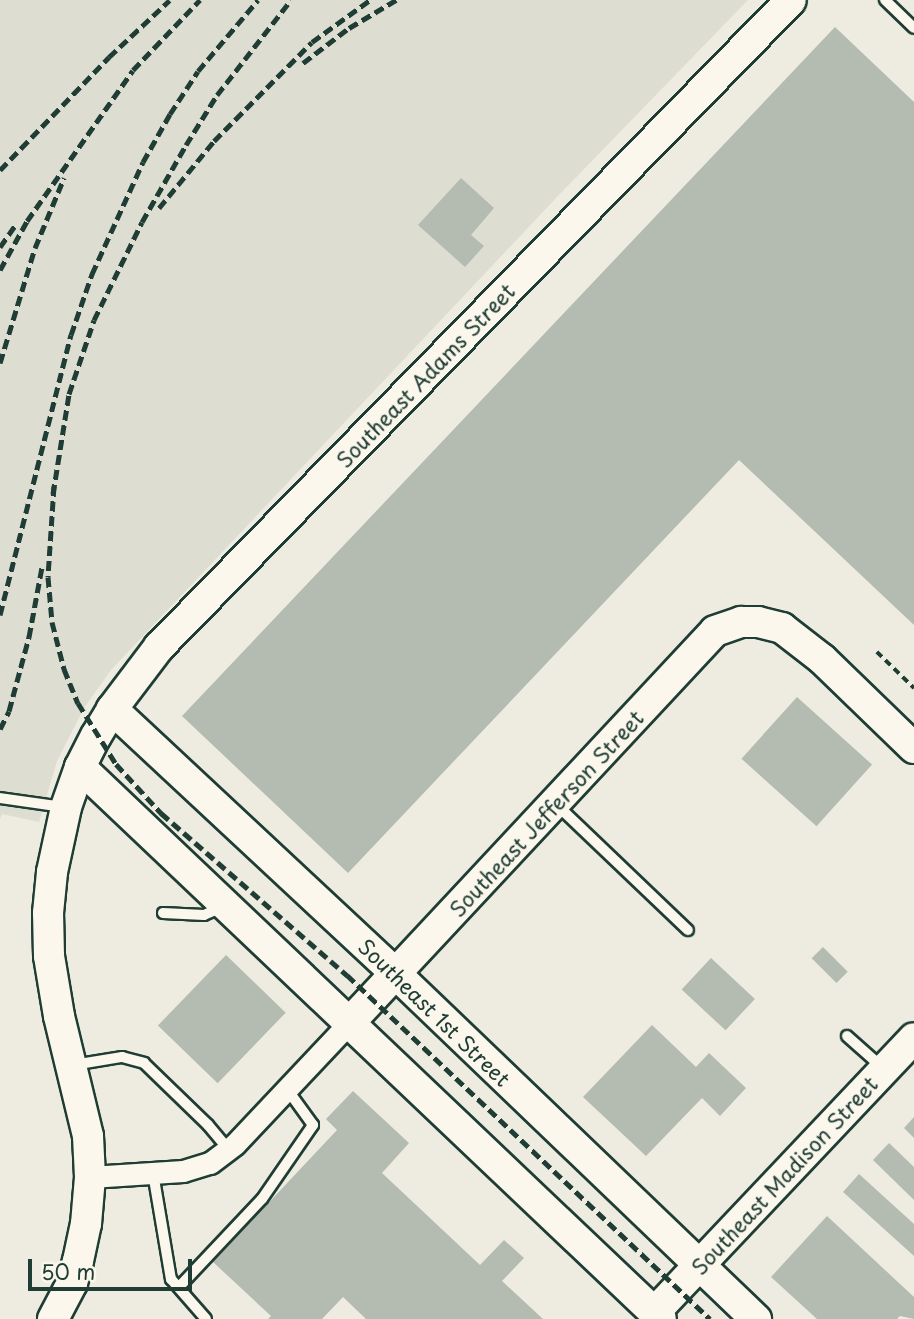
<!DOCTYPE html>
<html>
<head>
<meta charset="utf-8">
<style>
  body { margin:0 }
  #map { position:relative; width:914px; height:1319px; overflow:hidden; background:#eeece1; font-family:"Playpen Sans",sans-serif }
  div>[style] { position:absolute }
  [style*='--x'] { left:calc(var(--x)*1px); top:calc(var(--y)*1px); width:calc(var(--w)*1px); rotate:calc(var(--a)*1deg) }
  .built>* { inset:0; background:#ddddd2 }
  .building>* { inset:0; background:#b4bbb0; transform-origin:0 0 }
  .path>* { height:3.5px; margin-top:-1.75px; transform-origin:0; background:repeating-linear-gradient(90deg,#1f3d34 0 7px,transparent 0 12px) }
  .roads { filter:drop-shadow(2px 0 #1f3d34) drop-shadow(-2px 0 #1f3d34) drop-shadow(0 2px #1f3d34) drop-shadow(0 -2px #1f3d34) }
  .lane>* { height:10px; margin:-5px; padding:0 5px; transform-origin:5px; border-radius:5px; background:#fbf7ec }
  .street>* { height:21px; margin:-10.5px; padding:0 10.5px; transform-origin:10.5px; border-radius:10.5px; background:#fbf7ec }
  .secondary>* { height:30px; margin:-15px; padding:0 15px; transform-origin:15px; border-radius:15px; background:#fbf7ec }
  .rail>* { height:5px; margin-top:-2.5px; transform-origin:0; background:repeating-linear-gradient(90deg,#1f3d34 0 10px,transparent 0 15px) }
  span { translate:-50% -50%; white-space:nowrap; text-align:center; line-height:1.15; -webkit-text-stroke:5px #fbf7ec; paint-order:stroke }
  .street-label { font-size:21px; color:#1f3d34 }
  .scale { position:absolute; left:28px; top:1259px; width:164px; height:32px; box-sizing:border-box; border:4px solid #1f3d34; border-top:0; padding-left:9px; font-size:21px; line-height:24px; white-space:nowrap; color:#1f3d34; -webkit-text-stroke:5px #fbf7ec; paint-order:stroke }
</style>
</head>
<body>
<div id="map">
  <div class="built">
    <i style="clip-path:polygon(0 0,748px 0,556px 198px,111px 670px,84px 708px,57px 761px,39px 822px,2px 814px,0 819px)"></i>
  </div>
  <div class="building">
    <i style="clip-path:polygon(835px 27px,914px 102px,914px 625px,739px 460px,348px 873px,182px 716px)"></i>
    <i style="clip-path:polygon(461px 178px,494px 208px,471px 235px,484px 246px,465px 267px,418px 225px)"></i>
    <i style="left:797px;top:697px;width:101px;height:83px;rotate:42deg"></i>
    <i style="left:823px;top:947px;width:35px;height:16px;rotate:45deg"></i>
    <i style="left:226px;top:955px;width:83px;height:98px;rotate:44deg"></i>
    <i style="left:711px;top:958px;width:60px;height:43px;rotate:43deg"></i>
    <i style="clip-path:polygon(652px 1025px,696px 1067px,709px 1053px,746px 1088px,720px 1116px,702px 1098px,646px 1156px,583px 1097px)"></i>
    <i style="clip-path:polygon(353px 1091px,409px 1143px,382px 1173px,480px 1265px,504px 1240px,524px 1258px,502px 1281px,543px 1319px,366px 1319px,343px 1297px,322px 1319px,268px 1319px,271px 1316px,213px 1262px,337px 1130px,326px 1119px)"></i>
    <i style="clip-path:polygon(914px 1117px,914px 1138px,904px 1128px)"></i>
    <i style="clip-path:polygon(889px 1143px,914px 1167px,914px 1200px,873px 1160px)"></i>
    <i style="clip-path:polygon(859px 1174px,914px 1224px,914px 1256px,843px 1192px)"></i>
    <i style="clip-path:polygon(827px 1216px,914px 1297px,914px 1319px,900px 1316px,897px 1319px,817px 1319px,771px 1277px)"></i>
  </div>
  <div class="path">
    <i style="--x:877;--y:652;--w:52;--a:44.2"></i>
  </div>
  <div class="roads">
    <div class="lane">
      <i style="--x:885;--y:0;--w:40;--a:44"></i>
      <i style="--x:0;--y:798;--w:64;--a:8.1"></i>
      <i style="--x:557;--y:805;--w:181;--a:43.7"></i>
      <i style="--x:163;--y:913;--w:41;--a:2.8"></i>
      <i style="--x:204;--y:915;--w:20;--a:-24"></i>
      <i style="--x:847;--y:1036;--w:50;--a:41.7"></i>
      <i style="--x:73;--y:1065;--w:50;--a:-9.3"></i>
      <i style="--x:122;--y:1057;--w:23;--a:15"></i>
      <i style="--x:144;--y:1063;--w:89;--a:44.1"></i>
      <i style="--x:208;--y:1125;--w:31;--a:50"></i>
      <i style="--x:153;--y:1173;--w:108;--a:80.4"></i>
      <i style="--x:171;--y:1279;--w:53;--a:48.8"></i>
      <i style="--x:179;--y:1287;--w:121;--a:-46.7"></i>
      <i style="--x:262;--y:1199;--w:90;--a:-55.4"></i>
      <i style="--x:313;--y:1125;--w:44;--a:-125.8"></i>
    </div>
    <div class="street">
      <i style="--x:90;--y:1177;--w:93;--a:-3.7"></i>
      <i style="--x:183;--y:1171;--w:28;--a:-17"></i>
      <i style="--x:210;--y:1163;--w:31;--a:-37"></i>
      <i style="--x:235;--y:1144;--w:169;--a:-46.7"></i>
    </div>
    <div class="secondary">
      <i style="--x:112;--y:709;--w:388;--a:43"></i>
      <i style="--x:396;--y:974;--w:499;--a:43.8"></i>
      <i style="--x:80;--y:767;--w:801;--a:43.53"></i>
      <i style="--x:351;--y:1021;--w:533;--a:-46.97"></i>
      <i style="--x:715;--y:631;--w:28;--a:-19"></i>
      <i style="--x:741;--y:622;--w:17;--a:0"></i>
      <i style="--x:758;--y:622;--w:25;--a:14"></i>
      <i style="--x:782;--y:628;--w:51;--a:37.8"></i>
      <i style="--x:822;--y:659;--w:128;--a:44.1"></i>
      <i style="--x:654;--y:1313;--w:378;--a:-46.6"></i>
      <i style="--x:53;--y:1319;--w:41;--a:-62.2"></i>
      <i style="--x:72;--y:1283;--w:23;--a:-75"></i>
      <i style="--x:78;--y:1261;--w:38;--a:-78"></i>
      <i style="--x:86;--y:1224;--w:47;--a:-85.1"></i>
      <i style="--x:90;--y:1177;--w:41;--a:-92.8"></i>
      <i style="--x:88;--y:1136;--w:123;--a:-103.6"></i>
      <i style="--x:59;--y:1016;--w:61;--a:-99.5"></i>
      <i style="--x:49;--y:956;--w:43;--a:-91.3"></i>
      <i style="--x:48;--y:913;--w:41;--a:-84.4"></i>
      <i style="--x:52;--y:872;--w:66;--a:-77.8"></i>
      <i style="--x:66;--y:807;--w:42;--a:-70.7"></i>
      <i style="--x:80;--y:767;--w:35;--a:-63"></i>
      <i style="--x:96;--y:736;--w:31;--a:-59"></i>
      <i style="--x:112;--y:709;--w:78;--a:-52.8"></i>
      <i style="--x:159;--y:647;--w:904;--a:-45.67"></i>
    </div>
  </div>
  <div class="rail">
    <i style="--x:303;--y:63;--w:58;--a:-37.3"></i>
    <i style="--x:349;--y:28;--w:55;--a:-30.8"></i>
    <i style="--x:0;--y:170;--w:157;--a:-46"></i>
    <i style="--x:109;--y:57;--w:83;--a:-43.1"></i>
    <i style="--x:159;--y:208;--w:87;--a:-50.6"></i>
    <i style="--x:214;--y:141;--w:139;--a:-45.3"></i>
    <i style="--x:312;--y:42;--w:72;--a:-35.9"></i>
    <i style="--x:0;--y:247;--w:29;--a:-55"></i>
    <i style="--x:0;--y:270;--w:56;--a:-61.1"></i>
    <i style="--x:27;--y:221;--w:184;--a:-54.9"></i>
    <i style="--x:133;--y:70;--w:97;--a:-46.3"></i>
    <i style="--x:0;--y:363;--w:120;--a:-73.1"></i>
    <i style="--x:35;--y:248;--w:76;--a:-67.5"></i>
    <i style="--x:54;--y:486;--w:91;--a:93.8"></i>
    <i style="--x:48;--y:577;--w:45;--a:84.9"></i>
    <i style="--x:52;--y:622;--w:49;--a:75.7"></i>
    <i style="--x:64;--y:669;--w:37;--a:68"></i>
    <i style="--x:78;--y:703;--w:72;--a:58.1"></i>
    <i style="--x:116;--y:764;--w:67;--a:47.4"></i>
    <i style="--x:161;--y:813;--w:247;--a:41.1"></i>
    <i style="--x:347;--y:975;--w:500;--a:43.46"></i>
    <i style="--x:53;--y:494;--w:101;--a:-80.9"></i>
    <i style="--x:69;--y:394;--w:78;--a:-71.3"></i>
    <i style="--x:94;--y:320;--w:109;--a:-63.9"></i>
    <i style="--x:142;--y:222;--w:89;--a:-60.3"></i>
    <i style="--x:186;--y:145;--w:59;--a:-58.2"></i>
    <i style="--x:217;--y:95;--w:120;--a:-52.1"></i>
    <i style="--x:0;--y:615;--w:289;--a:-75.8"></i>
    <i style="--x:71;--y:335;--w:65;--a:-71"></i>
    <i style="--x:92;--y:274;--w:123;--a:-65.5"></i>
    <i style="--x:143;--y:162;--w:55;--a:-60.6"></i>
    <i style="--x:170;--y:114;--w:51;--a:-56.9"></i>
    <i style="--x:198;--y:71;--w:93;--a:-49.8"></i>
    <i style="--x:0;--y:729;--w:20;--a:-63"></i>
    <i style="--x:9;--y:711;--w:77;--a:-74.9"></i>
    <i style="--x:29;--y:637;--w:71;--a:-79.5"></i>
  </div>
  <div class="street-label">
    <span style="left:425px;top:375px;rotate:-46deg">Southeast Adams Street</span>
    <span style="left:546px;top:813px;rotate:-47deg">Southeast Jefferson Street</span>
    <span style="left:435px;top:1012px;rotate:44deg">Southeast 1st Street</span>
    <span style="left:784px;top:1175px;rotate:-47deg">Southeast Madison Street</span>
  </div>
  <div class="scale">50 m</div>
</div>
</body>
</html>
